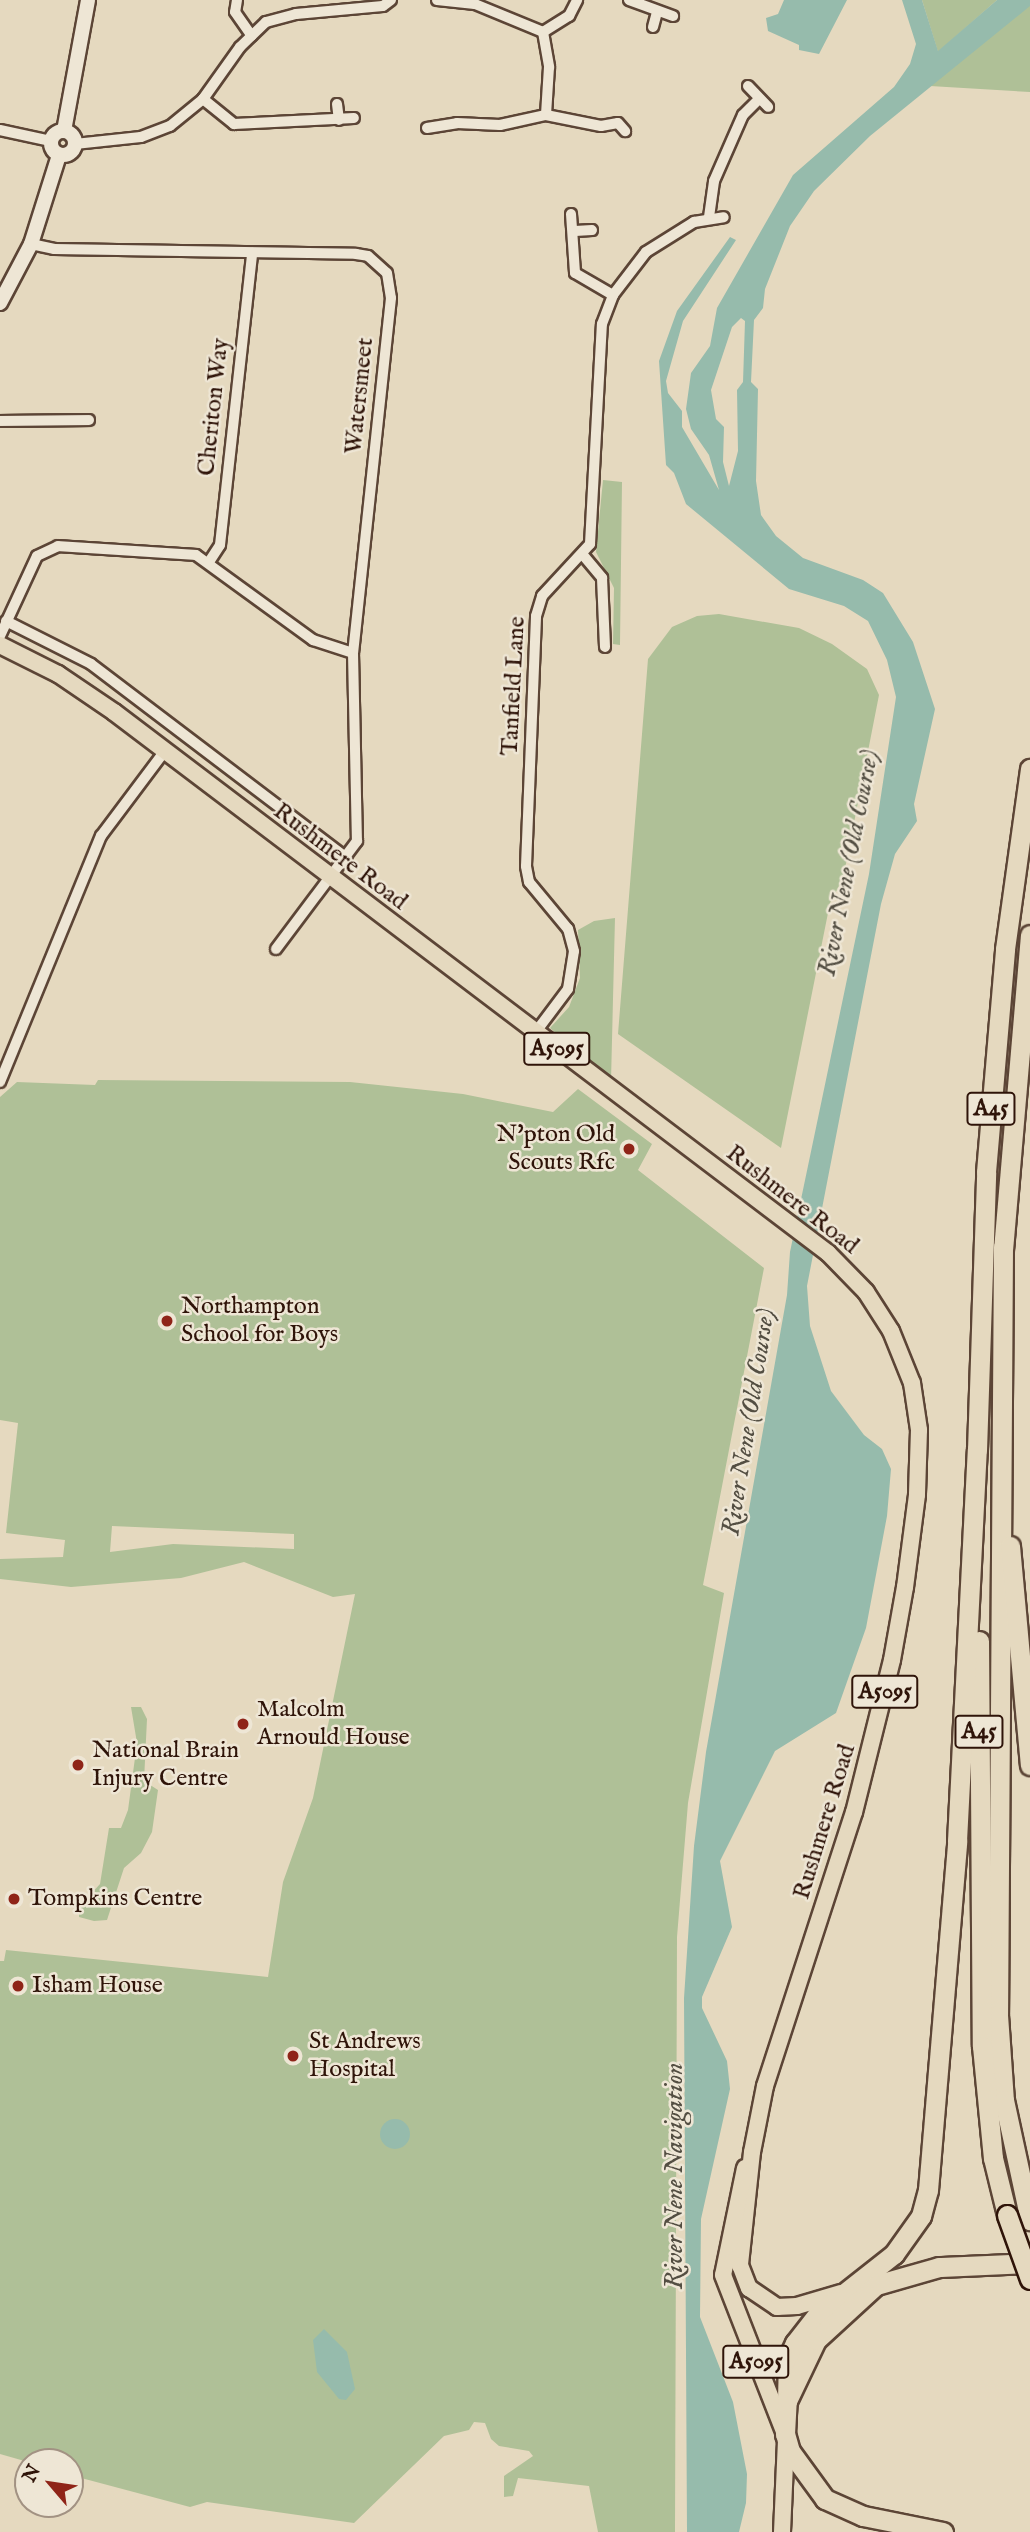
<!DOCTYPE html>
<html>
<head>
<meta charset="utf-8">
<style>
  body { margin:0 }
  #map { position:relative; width:1030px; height:2532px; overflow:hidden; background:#e5d9bf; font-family:"IM FELL English",serif }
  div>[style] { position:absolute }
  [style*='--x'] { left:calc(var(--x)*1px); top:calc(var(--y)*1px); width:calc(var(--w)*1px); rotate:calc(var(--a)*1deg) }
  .green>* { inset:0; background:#afc097 }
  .water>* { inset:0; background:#96bbac }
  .round { border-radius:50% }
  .roads { filter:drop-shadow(2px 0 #5c4536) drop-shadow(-2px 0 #5c4536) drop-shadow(0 2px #5c4536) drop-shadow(0 -2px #5c4536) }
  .street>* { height:10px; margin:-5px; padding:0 5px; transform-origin:5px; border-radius:5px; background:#eee6d5 }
  .secondary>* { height:14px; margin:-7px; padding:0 7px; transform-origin:7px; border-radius:7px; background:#eee6d5 }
  .secondary>.ring { margin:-7px; padding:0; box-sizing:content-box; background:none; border:14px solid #eee6d5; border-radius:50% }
  .primary>* { height:16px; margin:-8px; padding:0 8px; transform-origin:8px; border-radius:8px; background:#e5d9bf }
  .highway>* { height:19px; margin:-9.5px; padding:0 9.5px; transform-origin:9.5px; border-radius:9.5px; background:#e5d9bf }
  .bridges { filter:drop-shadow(2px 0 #2f1409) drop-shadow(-2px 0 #2f1409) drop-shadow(0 2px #2f1409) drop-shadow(0 -2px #2f1409) }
  .highway-bridge>* { height:19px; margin:-9.5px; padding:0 9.5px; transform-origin:9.5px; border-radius:9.5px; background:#e5d9bf }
  .dots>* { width:19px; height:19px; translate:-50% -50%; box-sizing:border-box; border:4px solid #eee6d5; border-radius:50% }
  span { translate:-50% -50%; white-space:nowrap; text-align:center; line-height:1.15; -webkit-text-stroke:5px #eee6d5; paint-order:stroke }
  .shield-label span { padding:2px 5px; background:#eee6d5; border:2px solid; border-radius:5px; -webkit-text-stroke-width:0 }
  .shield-label { font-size:23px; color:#2f1409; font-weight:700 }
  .street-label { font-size:24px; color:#2f1409 }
  .poi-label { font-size:24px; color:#2f1409 }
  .right { translate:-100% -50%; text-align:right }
  .left { translate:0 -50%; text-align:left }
  .water-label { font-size:26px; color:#534e42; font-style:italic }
  .north { position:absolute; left:14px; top:2448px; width:70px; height:70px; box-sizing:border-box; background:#eee6d5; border:2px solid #a29283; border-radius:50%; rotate:299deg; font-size:19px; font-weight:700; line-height:28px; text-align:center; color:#2f1409 }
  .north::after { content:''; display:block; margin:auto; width:24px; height:32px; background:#8f2418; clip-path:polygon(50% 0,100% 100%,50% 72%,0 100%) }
</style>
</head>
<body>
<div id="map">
  <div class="green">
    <i style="clip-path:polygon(922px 0,997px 0,938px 52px)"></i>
    <i style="clip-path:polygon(1030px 0,1030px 92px,930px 86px)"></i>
    <i style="clip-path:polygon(603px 480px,622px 482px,620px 645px,613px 644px,614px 588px,596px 552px)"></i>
    <i style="clip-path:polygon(719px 614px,799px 628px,832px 644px,867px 669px,879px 695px,843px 879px,830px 903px,781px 1148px,618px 1034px,648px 659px,672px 627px,697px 616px)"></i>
    <i style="clip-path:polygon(615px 918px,611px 1081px,550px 1028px,569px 1007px,580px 978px,578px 930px,594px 921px)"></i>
    <i style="clip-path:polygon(evenodd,98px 1080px,350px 1082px,463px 1094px,553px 1112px,578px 1089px,652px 1144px,638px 1170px,764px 1268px,703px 1585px,724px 1593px,688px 1803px,677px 1937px,675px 2532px,598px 2532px,589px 2486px,518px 2478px,513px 2496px,504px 2497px,504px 2476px,533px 2456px,529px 2451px,499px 2446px,491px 2439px,485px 2423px,474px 2422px,469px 2430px,444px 2436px,354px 2523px,207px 2502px,190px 2507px,70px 2475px,70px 2462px,28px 2462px,0 2454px,0 1961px,4px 1961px,6px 1950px,268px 1977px,283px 1882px,313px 1798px,355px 1594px,333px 1597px,244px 1562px,181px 1578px,71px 1587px,0 1579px,0 1559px,63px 1557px,65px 1540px,6px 1533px,18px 1423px,0 1420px,0 1097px,17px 1082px,95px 1085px,98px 1080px,112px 1526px,294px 1534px,294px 1549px,173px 1544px,110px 1552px,112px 1526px)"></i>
    <i style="clip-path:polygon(131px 1707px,141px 1707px,147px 1719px,144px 1781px,158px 1790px,152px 1832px,141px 1853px,124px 1868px,107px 1920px,94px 1921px,79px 1917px,79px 1907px,100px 1884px,109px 1828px,121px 1828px,128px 1810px,137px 1743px)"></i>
  </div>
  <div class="water">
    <i style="clip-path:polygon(784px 0,847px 0,819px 54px,799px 50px,799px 45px,768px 31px,766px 18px,778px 14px)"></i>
    <i style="clip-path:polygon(evenodd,902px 0,922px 0,938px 51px,997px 0,1030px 0,1030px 6px,870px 136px,814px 191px,790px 226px,765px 289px,763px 308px,754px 320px,751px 382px,758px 389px,756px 481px,761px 515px,776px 536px,803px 558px,863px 580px,883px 593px,913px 642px,935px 709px,914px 804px,917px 821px,895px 854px,881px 904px,807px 1286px,810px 1326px,831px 1391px,864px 1435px,882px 1449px,891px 1469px,887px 1516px,866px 1628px,836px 1713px,775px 1751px,720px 1861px,732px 1927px,702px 1997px,702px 2008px,727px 2061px,730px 2089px,701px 2219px,700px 2317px,733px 2402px,747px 2474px,746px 2503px,739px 2532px,687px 2532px,684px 1998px,694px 1846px,706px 1752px,787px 1295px,790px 1252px,869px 874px,896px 697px,887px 660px,868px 621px,844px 606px,789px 589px,686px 504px,674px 473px,666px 465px,659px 361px,677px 311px,730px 237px,736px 240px,683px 321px,666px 381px,668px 393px,682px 411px,682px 427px,719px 490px,709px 455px,691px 429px,686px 409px,691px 373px,710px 346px,717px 308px,793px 175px,894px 87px,910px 64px,916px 44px,902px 0,741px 318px,745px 321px,743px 382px,737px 390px,738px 451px,729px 486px,723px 462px,724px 427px,716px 419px,711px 390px,732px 327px,741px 318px)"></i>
    <i class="round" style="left:380px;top:2119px;width:30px;height:30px"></i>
    <i style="clip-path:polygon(324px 2329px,347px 2352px,355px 2389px,346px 2400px,339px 2399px,317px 2372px,313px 2340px)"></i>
  </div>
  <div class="roads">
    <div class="street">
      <i style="--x:237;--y:0;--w:12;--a:99"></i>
      <i style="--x:235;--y:12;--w:29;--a:55"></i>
      <i style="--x:437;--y:0;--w:38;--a:6"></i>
      <i style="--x:475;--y:4;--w:74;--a:22.4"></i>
      <i style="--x:543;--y:32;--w:31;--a:-32"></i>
      <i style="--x:569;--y:16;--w:18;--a:-63"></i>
      <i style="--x:629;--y:0;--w:47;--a:20"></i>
      <i style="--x:653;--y:27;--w:16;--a:-75"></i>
      <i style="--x:543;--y:32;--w:36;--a:80"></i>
      <i style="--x:549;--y:67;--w:48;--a:93.6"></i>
      <i style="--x:748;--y:86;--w:29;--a:46"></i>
      <i style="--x:203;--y:99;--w:40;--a:39"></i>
      <i style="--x:234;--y:124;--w:120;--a:-2.9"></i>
      <i style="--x:337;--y:104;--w:16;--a:83"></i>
      <i style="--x:427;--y:128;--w:30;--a:-9"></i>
      <i style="--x:457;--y:123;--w:43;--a:2.7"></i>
      <i style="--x:500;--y:125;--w:47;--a:-12.3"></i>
      <i style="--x:546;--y:115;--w:56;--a:11.3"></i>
      <i style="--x:601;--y:126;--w:17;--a:-10"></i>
      <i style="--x:618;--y:123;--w:11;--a:49"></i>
      <i style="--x:0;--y:130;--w:52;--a:12.2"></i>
      <i style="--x:75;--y:144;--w:66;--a:-6.1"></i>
      <i style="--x:141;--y:137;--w:31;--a:-21"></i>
      <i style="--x:170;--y:126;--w:43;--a:-39.3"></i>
      <i style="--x:203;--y:99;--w:64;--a:-54.6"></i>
      <i style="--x:240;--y:47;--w:36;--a:-44"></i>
      <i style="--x:266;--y:22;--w:31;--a:-15"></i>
      <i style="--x:296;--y:14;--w:87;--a:-5.3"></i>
      <i style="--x:383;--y:6;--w:10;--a:-37"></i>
      <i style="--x:571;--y:214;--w:59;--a:86.1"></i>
      <i style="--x:575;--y:273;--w:44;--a:30.1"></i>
      <i style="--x:709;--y:217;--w:36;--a:-82"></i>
      <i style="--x:714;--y:181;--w:72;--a:-66.3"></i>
      <i style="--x:743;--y:115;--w:23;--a:-45"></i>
      <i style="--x:575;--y:231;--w:17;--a:-3"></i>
      <i style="--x:31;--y:244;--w:24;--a:12"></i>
      <i style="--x:54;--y:249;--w:302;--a:0.9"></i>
      <i style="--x:356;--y:254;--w:12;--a:9"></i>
      <i style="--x:368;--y:256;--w:25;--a:42"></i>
      <i style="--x:387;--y:273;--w:25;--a:81"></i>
      <i style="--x:391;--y:298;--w:357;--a:96.1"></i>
      <i style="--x:353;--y:653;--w:188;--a:88.8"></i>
      <i style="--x:357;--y:841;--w:135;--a:126.9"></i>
      <i style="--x:0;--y:421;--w:89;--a:-0.6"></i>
      <i style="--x:583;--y:555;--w:30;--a:50"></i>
      <i style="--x:602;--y:578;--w:69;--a:87.5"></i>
      <i style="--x:209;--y:562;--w:20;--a:-57"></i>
      <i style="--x:220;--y:545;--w:294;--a:-83.7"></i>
      <i style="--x:6;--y:621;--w:95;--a:26.8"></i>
      <i style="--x:91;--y:664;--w:321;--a:37.2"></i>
      <i style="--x:0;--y:636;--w:88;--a:-65.2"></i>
      <i style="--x:37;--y:556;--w:23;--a:-25"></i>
      <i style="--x:58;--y:546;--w:138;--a:3.7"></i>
      <i style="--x:196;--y:555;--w:145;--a:36"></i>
      <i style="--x:313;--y:640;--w:42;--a:18"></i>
      <i style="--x:535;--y:1033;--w:55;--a:-53.1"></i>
      <i style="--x:568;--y:989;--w:38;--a:-81"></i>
      <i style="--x:574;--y:951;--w:23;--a:-105"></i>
      <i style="--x:568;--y:929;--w:61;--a:-129.7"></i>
      <i style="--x:529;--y:882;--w:16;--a:-101"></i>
      <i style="--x:526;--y:866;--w:250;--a:-87.7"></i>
      <i style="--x:536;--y:616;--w:21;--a:-73"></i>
      <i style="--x:542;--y:596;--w:71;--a:-47.3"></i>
      <i style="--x:590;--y:544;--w:220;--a:-86.9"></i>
      <i style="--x:602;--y:324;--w:31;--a:-69"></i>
      <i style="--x:613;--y:295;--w:54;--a:-52.5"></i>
      <i style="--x:646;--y:252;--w:57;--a:-32"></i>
      <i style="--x:694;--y:222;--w:30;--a:-9"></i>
      <i style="--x:0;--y:1082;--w:266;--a:-67.7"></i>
      <i style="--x:101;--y:836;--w:105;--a:-53.1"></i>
    </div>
    <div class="secondary">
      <i style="--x:64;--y:131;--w:133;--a:-79.6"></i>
      <i class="ring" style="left:51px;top:131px;width:10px;height:10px"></i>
      <i style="--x:0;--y:303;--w:67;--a:-62.3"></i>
      <i style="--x:31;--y:244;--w:93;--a:-72.5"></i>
    </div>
    <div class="primary">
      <i style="--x:0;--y:645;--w:65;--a:26.6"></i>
      <i style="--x:58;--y:674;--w:68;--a:34.2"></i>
      <i style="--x:114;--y:712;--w:896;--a:37.15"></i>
      <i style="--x:828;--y:1253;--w:54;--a:45.7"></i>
      <i style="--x:866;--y:1292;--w:46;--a:57.3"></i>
      <i style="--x:891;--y:1331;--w:56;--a:68"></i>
      <i style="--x:912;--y:1383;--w:48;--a:81.5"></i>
      <i style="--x:919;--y:1430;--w:65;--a:91.8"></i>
      <i style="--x:917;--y:1495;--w:93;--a:97.4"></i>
      <i style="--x:905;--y:1587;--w:74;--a:100.1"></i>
      <i style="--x:892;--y:1660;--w:157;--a:104"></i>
      <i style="--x:854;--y:1812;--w:288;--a:108"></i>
      <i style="--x:765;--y:2086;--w:67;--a:101.1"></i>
      <i style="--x:752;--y:2152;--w:114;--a:96.1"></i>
      <i style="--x:740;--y:2265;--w:25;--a:69"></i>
      <i style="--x:749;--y:2288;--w:34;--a:34"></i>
      <i style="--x:777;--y:2307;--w:20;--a:-3"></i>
      <i style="--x:797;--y:2306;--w:46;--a:-16.5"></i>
      <i style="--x:745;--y:2168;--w:109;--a:101.6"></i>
      <i style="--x:723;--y:2275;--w:171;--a:68.7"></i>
      <i style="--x:782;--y:2532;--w:92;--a:-87.5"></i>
    </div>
    <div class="highway">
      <i style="--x:1030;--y:935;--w:313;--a:94.9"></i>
      <i style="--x:1003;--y:1247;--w:768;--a:90.37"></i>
      <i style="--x:998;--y:2015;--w:85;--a:86"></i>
      <i style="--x:1004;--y:2100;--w:123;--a:77.8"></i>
      <i style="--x:1010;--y:1546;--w:220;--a:84.8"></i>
      <i style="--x:979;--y:1641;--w:405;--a:89.6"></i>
      <i style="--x:982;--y:2046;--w:113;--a:84.4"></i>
      <i style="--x:993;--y:2158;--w:59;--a:76.2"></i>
      <i style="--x:787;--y:2401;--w:43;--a:-88.7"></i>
      <i style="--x:788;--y:2358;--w:17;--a:-65"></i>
      <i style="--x:795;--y:2343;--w:37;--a:-52"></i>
      <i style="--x:818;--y:2314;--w:97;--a:-38.3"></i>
      <i style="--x:894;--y:2254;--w:47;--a:-54.6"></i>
      <i style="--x:921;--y:2216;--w:27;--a:-75"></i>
      <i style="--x:928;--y:2190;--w:350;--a:-85.2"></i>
      <i style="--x:957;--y:1841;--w:392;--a:-87.1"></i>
      <i style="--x:977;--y:1450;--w:278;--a:-88.1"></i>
      <i style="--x:986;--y:1172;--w:224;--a:-85.1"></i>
      <i style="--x:1005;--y:949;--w:182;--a:-82.1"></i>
      <i style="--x:943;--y:2532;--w:82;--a:-168.7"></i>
      <i style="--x:863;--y:2516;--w:42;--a:-155.9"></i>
      <i style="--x:825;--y:2499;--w:59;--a:-126.1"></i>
      <i style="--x:790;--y:2451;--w:18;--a:-106"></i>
      <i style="--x:785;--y:2434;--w:33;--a:-87"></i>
      <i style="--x:787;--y:2401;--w:68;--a:-64.6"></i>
      <i style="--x:816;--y:2340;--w:81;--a:-42.5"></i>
      <i style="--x:876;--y:2285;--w:66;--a:-15.9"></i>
      <i style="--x:939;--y:2267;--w:91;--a:-2.5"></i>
    </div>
  </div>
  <div class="bridges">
    <div class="highway-bridge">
      <i style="--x:1007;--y:2215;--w:68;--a:70.2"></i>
    </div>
  </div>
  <div class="dots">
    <i style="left:629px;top:1149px;background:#8f2418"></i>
    <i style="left:167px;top:1321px;background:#8f2418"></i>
    <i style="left:243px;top:1724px;background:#8f2418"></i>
    <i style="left:78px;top:1765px;background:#8f2418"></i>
    <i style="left:14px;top:1899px;background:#8f2418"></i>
    <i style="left:18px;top:1986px;background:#8f2418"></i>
    <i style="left:293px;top:2056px;background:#8f2418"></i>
  </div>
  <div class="shield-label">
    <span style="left:557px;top:1049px">A5095</span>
    <span style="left:991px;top:1109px">A45</span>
    <span style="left:885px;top:1692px">A5095</span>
    <span style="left:979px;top:1732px">A45</span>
    <span style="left:756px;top:2362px">A5095</span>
  </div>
  <div class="street-label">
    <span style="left:360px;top:396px;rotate:-84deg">Watersmeet</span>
    <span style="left:214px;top:407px;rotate:-84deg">Cheriton Way</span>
    <span style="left:514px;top:686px;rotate:-87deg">Tanfield Lane</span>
    <span style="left:340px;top:857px;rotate:37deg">Rushmere Road</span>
    <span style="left:792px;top:1200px;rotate:38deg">Rushmere Road</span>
    <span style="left:825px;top:1822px;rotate:-73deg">Rushmere Road</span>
  </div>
  <div class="poi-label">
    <span class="right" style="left:615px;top:1149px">N'pton Old<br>Scouts Rfc</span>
    <span class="left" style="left:181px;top:1321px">Northampton<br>School for Boys</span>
    <span class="left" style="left:257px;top:1724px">Malcolm<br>Arnould House</span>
    <span class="left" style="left:92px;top:1765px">National Brain<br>Injury Centre</span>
    <span class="left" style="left:28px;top:1899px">Tompkins Centre</span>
    <span class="left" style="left:32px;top:1986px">Isham House</span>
    <span class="left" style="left:309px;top:2056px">St Andrews<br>Hospital</span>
  </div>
  <div class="water-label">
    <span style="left:849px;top:863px;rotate:-79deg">River Nene (Old Course)</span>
    <span style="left:749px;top:1422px;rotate:-81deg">River Nene (Old Course)</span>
    <span style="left:675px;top:2176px;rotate:-90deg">River Nene Navigation</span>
  </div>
  <div class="north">N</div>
</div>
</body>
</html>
